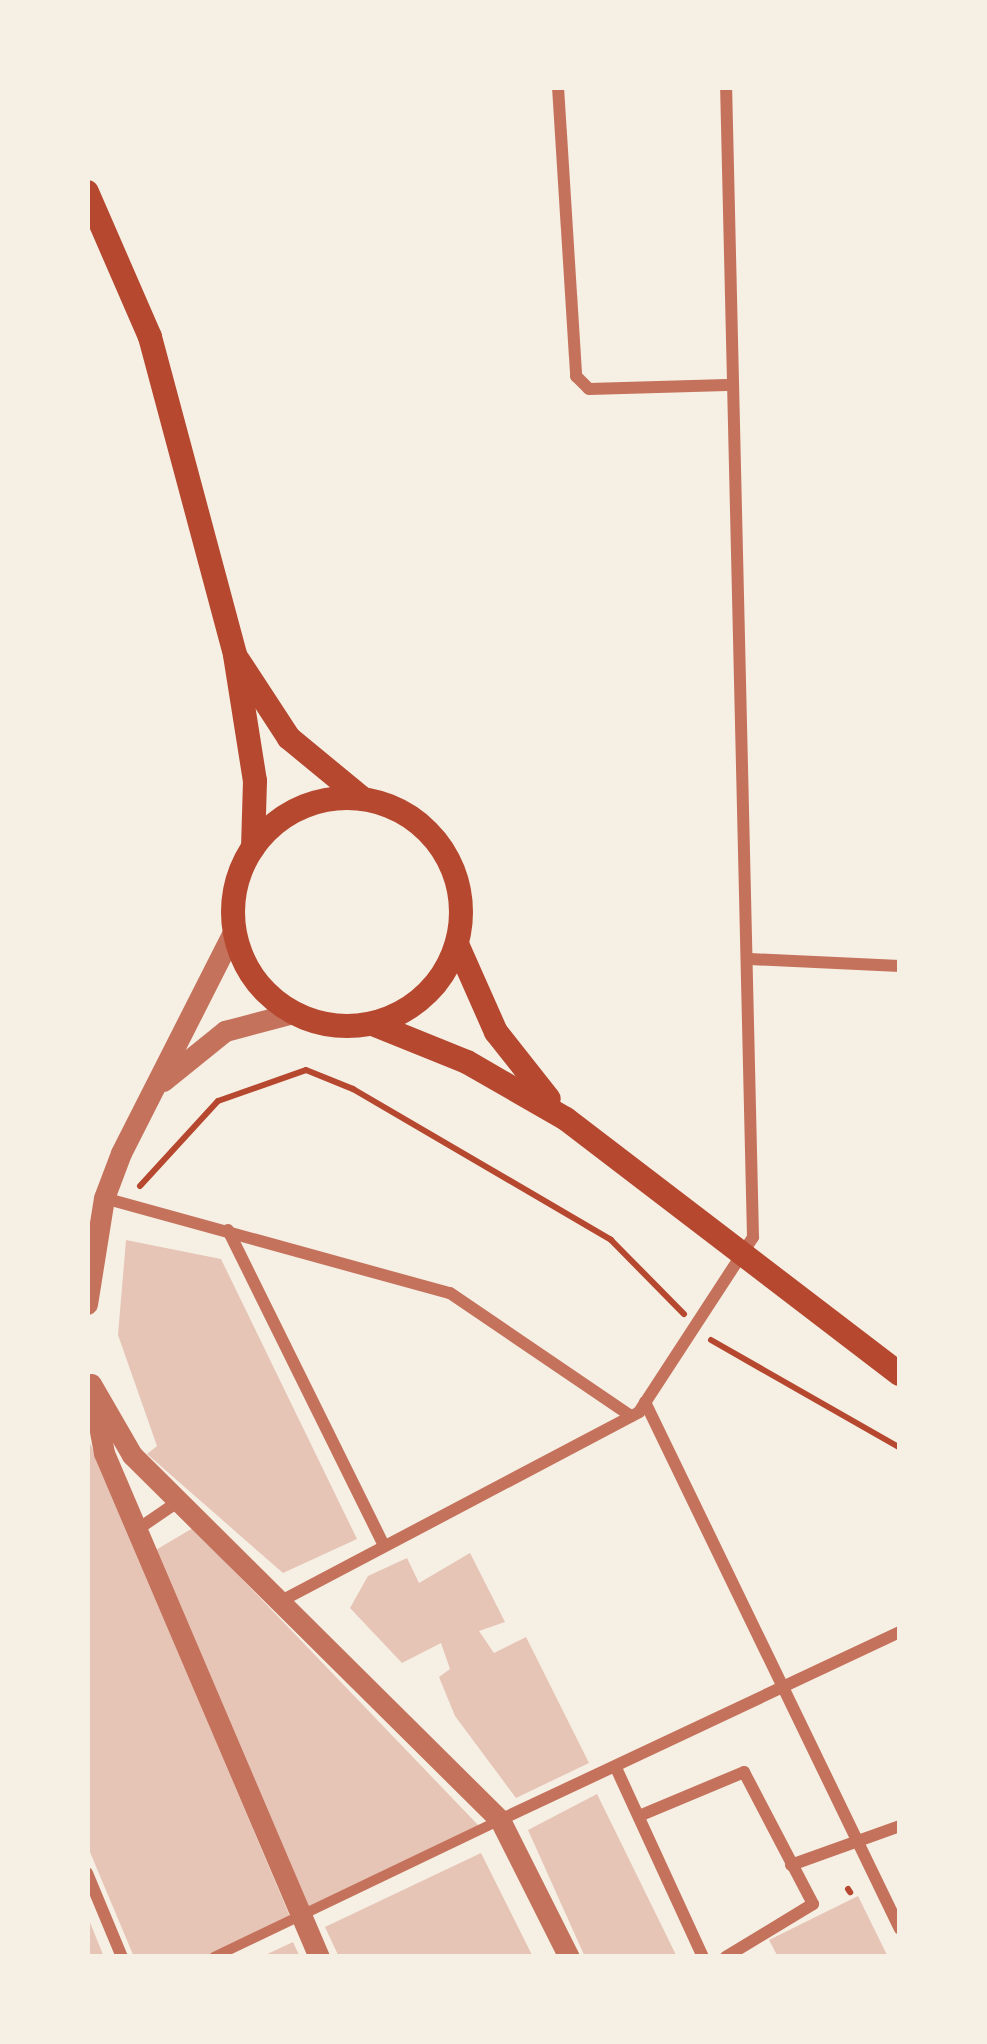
<!DOCTYPE html>
<html>
<head>
<meta charset="utf-8">
<style>
  body { margin:0 }
  #map { position:relative; width:987px; height:2044px; overflow:hidden; background:#f6efe4; font-family:"Work Sans",sans-serif }
  div>[style] { position:absolute }
  [style*='--x'] { left:calc(var(--x)*1px); top:calc(var(--y)*1px); width:calc(var(--w)*1px); rotate:calc(var(--a)*1deg) }
  .building>* { inset:0; background:#e6c5b7 }
  .path>* { height:6px; margin:-3px; padding:0 3px; transform-origin:3px; border-radius:3px; background:#b5482f }
  .pedestrian>* { height:10px; margin:-5px; padding:0 5px; transform-origin:5px; border-radius:5px; background:#c5725c }
  .minor>* { height:12px; margin:-6px; padding:0 6px; transform-origin:6px; border-radius:6px; background:#c5725c }
  .tertiary>* { height:21px; margin:-10.5px; padding:0 10.5px; transform-origin:10.5px; border-radius:10.5px; background:#c5725c }
  .secondary>* { height:24px; margin:-12px; padding:0 12px; transform-origin:12px; border-radius:12px; background:#b5482f }
  .secondary>.ring { margin:-12px; padding:0; box-sizing:content-box; background:none; border:24px solid #b5482f; border-radius:50% }
  span { translate:-50% -50%; white-space:nowrap; text-align:center; line-height:1.15; -webkit-text-stroke:9px #f6efe4; paint-order:stroke }
  .frame { position:absolute; inset:0; border:90px solid #f6efe4; pointer-events:none }
</style>
</head>
<body>
<div id="map">
  <div class="building">
    <i style="clip-path:polygon(126px 1240px,221px 1259px,357px 1539px,283px 1573px,147px 1454px,157px 1446px,118px 1335px)"></i>
    <i style="clip-path:polygon(87px 1436px,291px 1919px,210px 1957px,134px 1957px,87px 1845px)"></i>
    <i style="clip-path:polygon(193px 1528px,479px 1826px,306px 1908px,154px 1551px)"></i>
    <i style="clip-path:polygon(470px 1553px,505px 1622px,479px 1631px,494px 1653px,526px 1637px,589px 1763px,516px 1798px,455px 1716px,439px 1677px,450px 1669px,441px 1643px,402px 1663px,350px 1608px,368px 1576px,407px 1558px,419px 1583px)"></i>
    <i style="clip-path:polygon(597px 1794px,677px 1957px,585px 1957px,528px 1830px)"></i>
    <i style="clip-path:polygon(481px 1853px,533px 1957px,339px 1957px,325px 1927px)"></i>
    <i style="clip-path:polygon(858px 1896px,888px 1957px,778px 1957px,769px 1940px)"></i>
    <i style="clip-path:polygon(87px 1915px,104px 1957px,87px 1957px)"></i>
    <i style="clip-path:polygon(293px 1942px,300px 1957px,261px 1957px)"></i>
  </div>
  <div class="path">
    <i style="--x:140;--y:1186;--w:115;--a:-47.5"></i>
    <i style="--x:218;--y:1101;--w:93;--a:-19.4"></i>
    <i style="--x:306;--y:1070;--w:51;--a:22"></i>
    <i style="--x:353;--y:1089;--w:299;--a:30.3"></i>
    <i style="--x:611;--y:1240;--w:104;--a:45.4"></i>
    <i style="--x:711;--y:1340;--w:218;--a:29.7"></i>
    <i style="--x:848;--y:1889;--w:4;--a:56"></i>
  </div>
  <div class="pedestrian">
    <i style="--x:214;--y:1957;--w:315;--a:-25.6"></i>
  </div>
  <div class="minor">
    <i style="--x:558;--y:87;--w:290;--a:86.4"></i>
    <i style="--x:576;--y:376;--w:18;--a:45"></i>
    <i style="--x:589;--y:389;--w:138;--a:-1.7"></i>
    <i style="--x:750;--y:959;--w:150;--a:2.7"></i>
    <i style="--x:104;--y:1198;--w:359;--a:15.4"></i>
    <i style="--x:450;--y:1293;--w:219;--a:34.2"></i>
    <i style="--x:228;--y:1230;--w:352;--a:63.7"></i>
    <i style="--x:645;--y:1402;--w:585;--a:64.18"></i>
    <i style="--x:138;--y:1529;--w:50;--a:-34.3"></i>
    <i style="--x:283;--y:1600;--w:403;--a:-27.8"></i>
    <i style="--x:639;--y:1412;--w:209;--a:-56.9"></i>
    <i style="--x:753;--y:1237;--w:1150;--a:-91.34"></i>
    <i style="--x:617;--y:1770;--w:206;--a:65.3"></i>
    <i style="--x:639;--y:1816;--w:114;--a:-22.7"></i>
    <i style="--x:744;--y:1772;--w:149;--a:62.4"></i>
    <i style="--x:813;--y:1904;--w:102;--a:148.7"></i>
    <i style="--x:500;--y:1820;--w:442;--a:-25.2"></i>
    <i style="--x:791;--y:1865;--w:116;--a:-19.7"></i>
    <i style="--x:87;--y:1873;--w:91;--a:67.4"></i>
  </div>
  <div class="tertiary">
    <i style="--x:163;--y:1081;--w:80;--a:-38.9"></i>
    <i style="--x:225;--y:1031;--w:70;--a:-14.8"></i>
    <i style="--x:87;--y:1304;--w:107;--a:-80.9"></i>
    <i style="--x:104;--y:1198;--w:48;--a:-69.3"></i>
    <i style="--x:121;--y:1153;--w:250;--a:-63.1"></i>
    <i style="--x:91;--y:1384;--w:82;--a:60"></i>
    <i style="--x:132;--y:1455;--w:518;--a:44.77"></i>
    <i style="--x:500;--y:1820;--w:153;--a:63.3"></i>
    <i style="--x:95;--y:1404;--w:50;--a:79.6"></i>
    <i style="--x:104;--y:1453;--w:548;--a:66.9"></i>
  </div>
  <div class="secondary">
    <i style="--x:87;--y:192;--w:158;--a:66.5"></i>
    <i style="--x:150;--y:337;--w:329;--a:75"></i>
    <i style="--x:235;--y:655;--w:128;--a:81"></i>
    <i style="--x:255;--y:781;--w:67;--a:91.7"></i>
    <i style="--x:238;--y:660;--w:93;--a:56.8"></i>
    <i style="--x:289;--y:738;--w:96;--a:39.5"></i>
    <i class="ring" style="left:233px;top:798px;width:204px;height:204px"></i>
    <i style="--x:457;--y:944;--w:96;--a:66.1"></i>
    <i style="--x:496;--y:1032;--w:85;--a:51.7"></i>
    <i style="--x:373;--y:1024;--w:101;--a:22"></i>
    <i style="--x:467;--y:1062;--w:114;--a:29.9"></i>
    <i style="--x:566;--y:1119;--w:420;--a:37.4"></i>
  </div>
  <div class="frame"></div>
</div>
</body>
</html>
